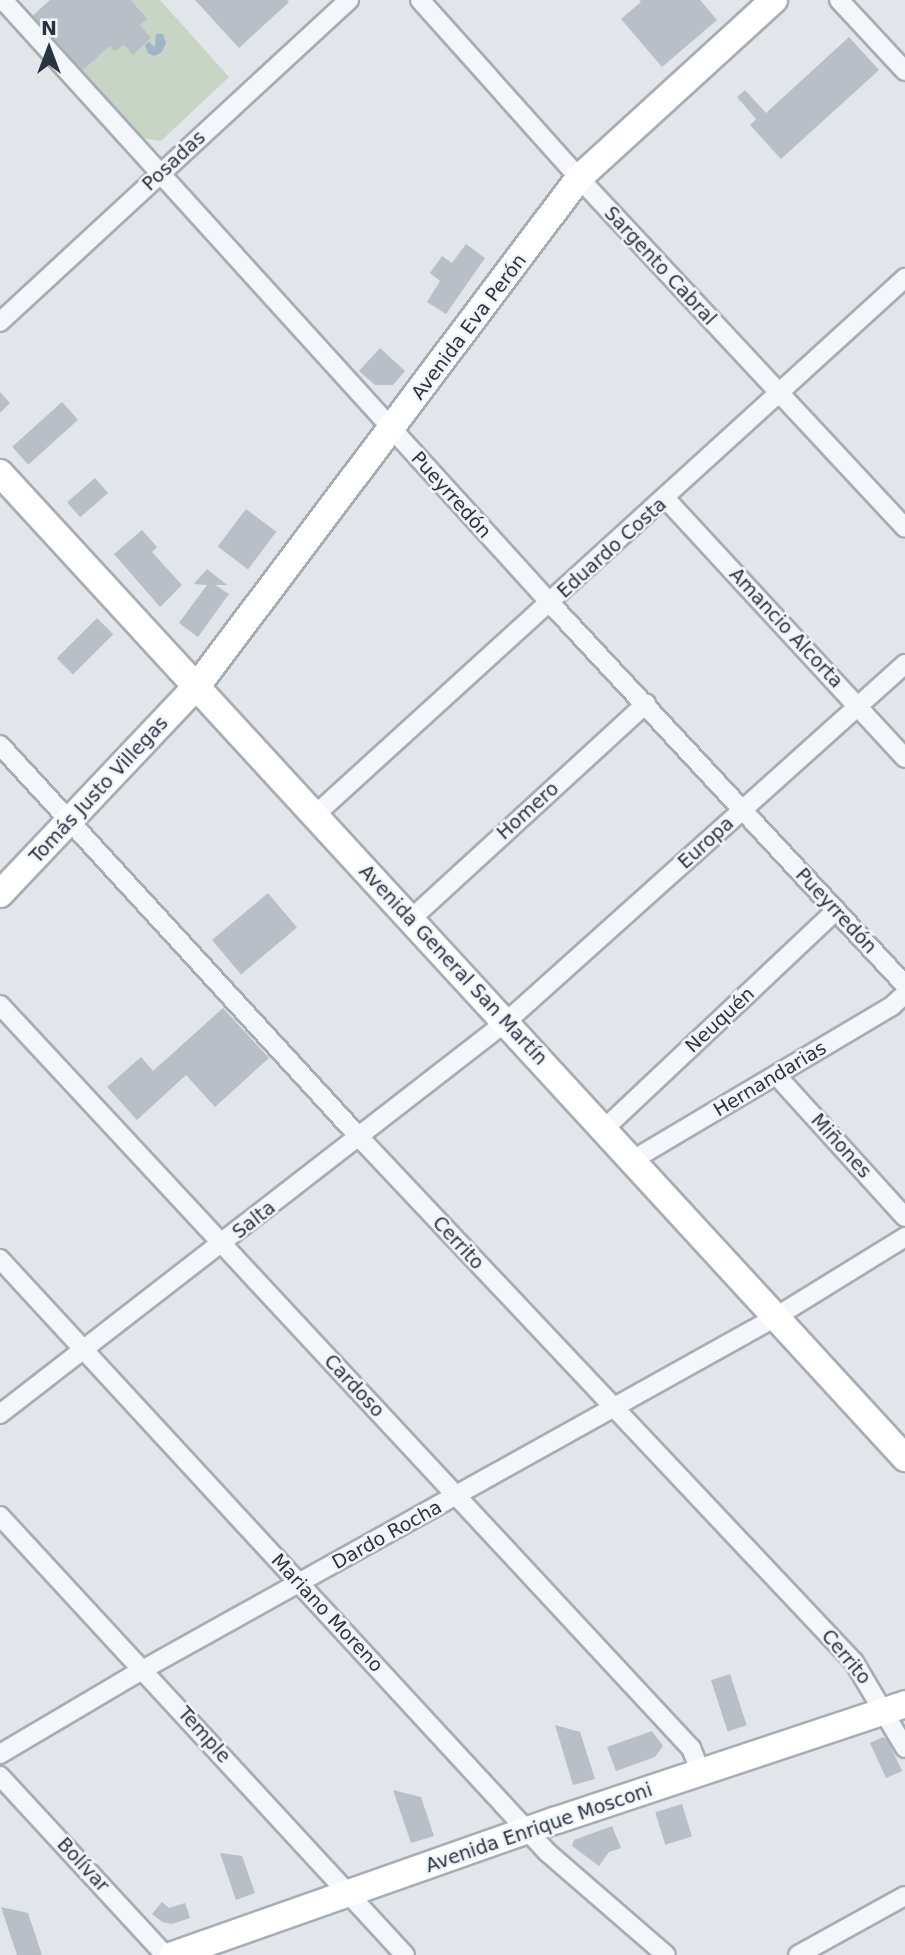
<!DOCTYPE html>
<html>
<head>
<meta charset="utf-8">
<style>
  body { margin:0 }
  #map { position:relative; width:905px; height:1955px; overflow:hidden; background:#e2e6ea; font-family:"DejaVu Sans",sans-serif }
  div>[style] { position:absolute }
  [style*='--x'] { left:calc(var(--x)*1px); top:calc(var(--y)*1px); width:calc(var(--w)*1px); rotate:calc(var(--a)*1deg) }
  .green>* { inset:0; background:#c8d4c4 }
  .water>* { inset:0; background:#9eb4ca }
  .building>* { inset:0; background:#b9bfc7; transform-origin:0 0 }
  .roads { filter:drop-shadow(2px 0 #a7adb4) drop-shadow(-2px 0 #a7adb4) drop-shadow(0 2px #a7adb4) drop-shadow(0 -2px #a7adb4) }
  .minor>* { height:18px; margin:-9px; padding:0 9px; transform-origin:9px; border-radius:9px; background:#f5f6f9 }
  .secondary>* { height:26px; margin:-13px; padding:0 13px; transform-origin:13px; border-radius:13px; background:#fff }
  span { translate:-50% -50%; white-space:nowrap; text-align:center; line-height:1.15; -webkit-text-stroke:5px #f2f4f8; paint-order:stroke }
  .street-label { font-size:19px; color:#2a3342 }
  .north { position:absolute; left:14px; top:14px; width:70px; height:70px; -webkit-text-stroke:5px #f2f4f8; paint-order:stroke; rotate:0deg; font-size:19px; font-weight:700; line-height:28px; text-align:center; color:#2a3342 }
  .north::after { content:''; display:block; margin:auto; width:24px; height:32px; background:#2a3342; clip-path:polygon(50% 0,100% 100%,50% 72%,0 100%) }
</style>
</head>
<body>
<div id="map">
  <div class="green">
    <i style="clip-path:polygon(131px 0,160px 0,229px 77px,161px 141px,142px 138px,81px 72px,110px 46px,124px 45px,133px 54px,150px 39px,140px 25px,148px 18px)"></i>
  </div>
  <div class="water">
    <i style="clip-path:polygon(156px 34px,163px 34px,166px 43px,162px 52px,154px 56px,148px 53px,145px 45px,149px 42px,155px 47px)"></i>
  </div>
  <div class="building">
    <i style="clip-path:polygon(50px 0,131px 0,148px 19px,140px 25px,151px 38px,133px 55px,124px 45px,115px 51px,110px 46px,81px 72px,31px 17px)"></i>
    <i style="clip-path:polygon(195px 0,287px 0,289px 2px,239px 48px)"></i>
    <i style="clip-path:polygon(639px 0,700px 0,717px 20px,662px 67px,621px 19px,641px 2px)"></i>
    <i style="clip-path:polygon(849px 37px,879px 70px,781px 159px,750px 125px,756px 119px,737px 97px,745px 90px,766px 113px)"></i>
    <i style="clip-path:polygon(466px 244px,485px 258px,446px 314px,427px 302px,440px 281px,430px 273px,442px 256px,452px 263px)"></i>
    <i style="clip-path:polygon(380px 348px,405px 371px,393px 385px,375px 385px,359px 371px)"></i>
    <i style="clip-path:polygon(0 392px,10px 403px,0 413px)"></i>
    <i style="left:62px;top:402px;width:24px;height:67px;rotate:48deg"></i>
    <i style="left:95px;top:478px;width:20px;height:37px;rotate:49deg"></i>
    <i style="left:246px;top:509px;width:38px;height:47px;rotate:37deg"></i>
    <i style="clip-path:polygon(142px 530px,157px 547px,152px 552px,182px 585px,160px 607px,114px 554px)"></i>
    <i style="clip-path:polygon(207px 569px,227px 585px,215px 585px,229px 594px,198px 637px,179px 623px,207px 585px,194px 584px)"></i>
    <i style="left:97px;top:618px;width:23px;height:57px;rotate:45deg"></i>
    <i style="left:268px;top:893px;width:45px;height:73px;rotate:50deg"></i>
    <i style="clip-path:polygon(223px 1008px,269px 1058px,215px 1107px,186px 1075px,137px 1120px,107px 1087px,141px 1057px,153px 1071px)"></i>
    <i style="left:730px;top:1674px;width:54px;height:20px;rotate:72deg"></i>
    <i style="clip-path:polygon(555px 1725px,580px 1732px,595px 1779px,573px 1785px)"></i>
    <i style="clip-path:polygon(652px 1731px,663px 1746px,655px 1757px,616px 1771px,607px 1747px)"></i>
    <i style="clip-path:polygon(883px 1737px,887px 1739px,902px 1771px,886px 1778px,870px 1743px)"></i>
    <i style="clip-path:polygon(393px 1790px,421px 1797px,434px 1836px,411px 1843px)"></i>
    <i style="left:682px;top:1804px;width:34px;height:28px;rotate:73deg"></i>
    <i style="clip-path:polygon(612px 1826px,621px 1848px,609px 1852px,599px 1866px,572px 1846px,574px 1840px)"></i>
    <i style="clip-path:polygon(220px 1853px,242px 1856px,255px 1893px,236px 1900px)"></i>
    <i style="clip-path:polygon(162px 1902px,169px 1908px,185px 1903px,190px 1918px,172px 1924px,162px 1922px,152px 1914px)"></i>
    <i style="clip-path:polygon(1px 1907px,28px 1913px,42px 1955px,17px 1955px)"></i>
  </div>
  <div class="roads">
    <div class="minor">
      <i style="--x:3;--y:0;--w:816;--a:47.78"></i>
      <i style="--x:551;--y:604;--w:520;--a:47.1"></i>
      <i style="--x:420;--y:0;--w:239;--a:48.2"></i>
      <i style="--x:579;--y:178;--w:478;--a:47"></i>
      <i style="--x:839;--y:0;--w:97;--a:47.1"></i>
      <i style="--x:0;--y:322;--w:475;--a:-42.7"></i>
      <i style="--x:666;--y:499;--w:352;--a:47.3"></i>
      <i style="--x:0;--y:745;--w:533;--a:47.51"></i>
      <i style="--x:360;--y:1138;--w:720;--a:46.69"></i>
      <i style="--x:854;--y:1662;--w:100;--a:59.3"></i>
      <i style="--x:315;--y:815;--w:798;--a:-42.31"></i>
      <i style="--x:411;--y:919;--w:319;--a:-42.5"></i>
      <i style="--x:0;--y:1005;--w:1015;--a:47.08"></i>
      <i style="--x:691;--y:1748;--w:27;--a:68"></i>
      <i style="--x:777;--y:1076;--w:190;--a:47.8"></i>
      <i style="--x:604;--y:1129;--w:319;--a:-43.3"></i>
      <i style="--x:631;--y:1161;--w:304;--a:-30.7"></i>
      <i style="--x:892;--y:1006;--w:18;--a:-43"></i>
      <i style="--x:0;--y:1259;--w:807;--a:47.31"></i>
      <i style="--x:547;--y:1852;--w:157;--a:40.9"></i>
      <i style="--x:0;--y:1414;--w:640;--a:-37.77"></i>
      <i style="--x:506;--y:1022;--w:536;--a:-41.9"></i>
      <i style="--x:0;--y:1516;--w:597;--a:47.31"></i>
      <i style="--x:0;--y:1754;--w:167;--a:-30.6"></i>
      <i style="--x:144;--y:1669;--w:721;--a:-29.12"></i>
      <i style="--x:774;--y:1318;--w:154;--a:-31.7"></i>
      <i style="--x:0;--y:1776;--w:243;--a:47.3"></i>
      <i style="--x:798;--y:1955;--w:122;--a:-28.9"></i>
    </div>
    <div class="secondary">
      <i style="--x:0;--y:473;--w:1338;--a:47.42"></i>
      <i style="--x:0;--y:894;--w:286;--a:-46.6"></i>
      <i style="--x:197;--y:686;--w:636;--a:-53.06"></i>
      <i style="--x:579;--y:178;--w:264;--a:-42.4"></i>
      <i style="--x:173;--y:1955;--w:407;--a:-19.4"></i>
      <i style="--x:557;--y:1820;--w:367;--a:-18.4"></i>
    </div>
  </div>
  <div class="street-label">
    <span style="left:174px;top:161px;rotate:-43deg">Posadas</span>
    <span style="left:660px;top:266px;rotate:47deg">Sargento Cabral</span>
    <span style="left:469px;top:327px;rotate:-53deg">Avenida Eva Perón</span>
    <span style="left:451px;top:495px;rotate:48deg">Pueyrredón</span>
    <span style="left:612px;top:548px;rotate:-42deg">Eduardo Costa</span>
    <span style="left:786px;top:628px;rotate:47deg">Amancio Alcorta</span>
    <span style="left:99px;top:790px;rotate:-47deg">Tomás Justo Villegas</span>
    <span style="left:528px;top:811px;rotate:-42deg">Homero</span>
    <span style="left:706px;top:843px;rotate:-42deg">Europa</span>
    <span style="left:836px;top:911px;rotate:47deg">Pueyrredón</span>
    <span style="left:453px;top:965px;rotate:47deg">Avenida General San Martín</span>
    <span style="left:720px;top:1020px;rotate:-43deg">Neuquén</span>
    <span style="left:770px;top:1079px;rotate:-31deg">Hernandarias</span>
    <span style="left:841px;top:1146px;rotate:48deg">Miñones</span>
    <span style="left:254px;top:1220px;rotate:-38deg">Salta</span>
    <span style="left:458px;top:1243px;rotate:47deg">Cerrito</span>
    <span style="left:354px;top:1386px;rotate:47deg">Cardoso</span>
    <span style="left:387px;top:1535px;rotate:-29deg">Dardo Rocha</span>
    <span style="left:327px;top:1613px;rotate:47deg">Mariano Moreno</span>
    <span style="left:846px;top:1657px;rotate:50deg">Cerrito</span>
    <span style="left:204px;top:1735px;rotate:48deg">Temple</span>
    <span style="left:539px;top:1828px;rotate:-19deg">Avenida Enrique Mosconi</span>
    <span style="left:83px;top:1865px;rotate:47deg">Bolívar</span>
  </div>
  <div class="north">N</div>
</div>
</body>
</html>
